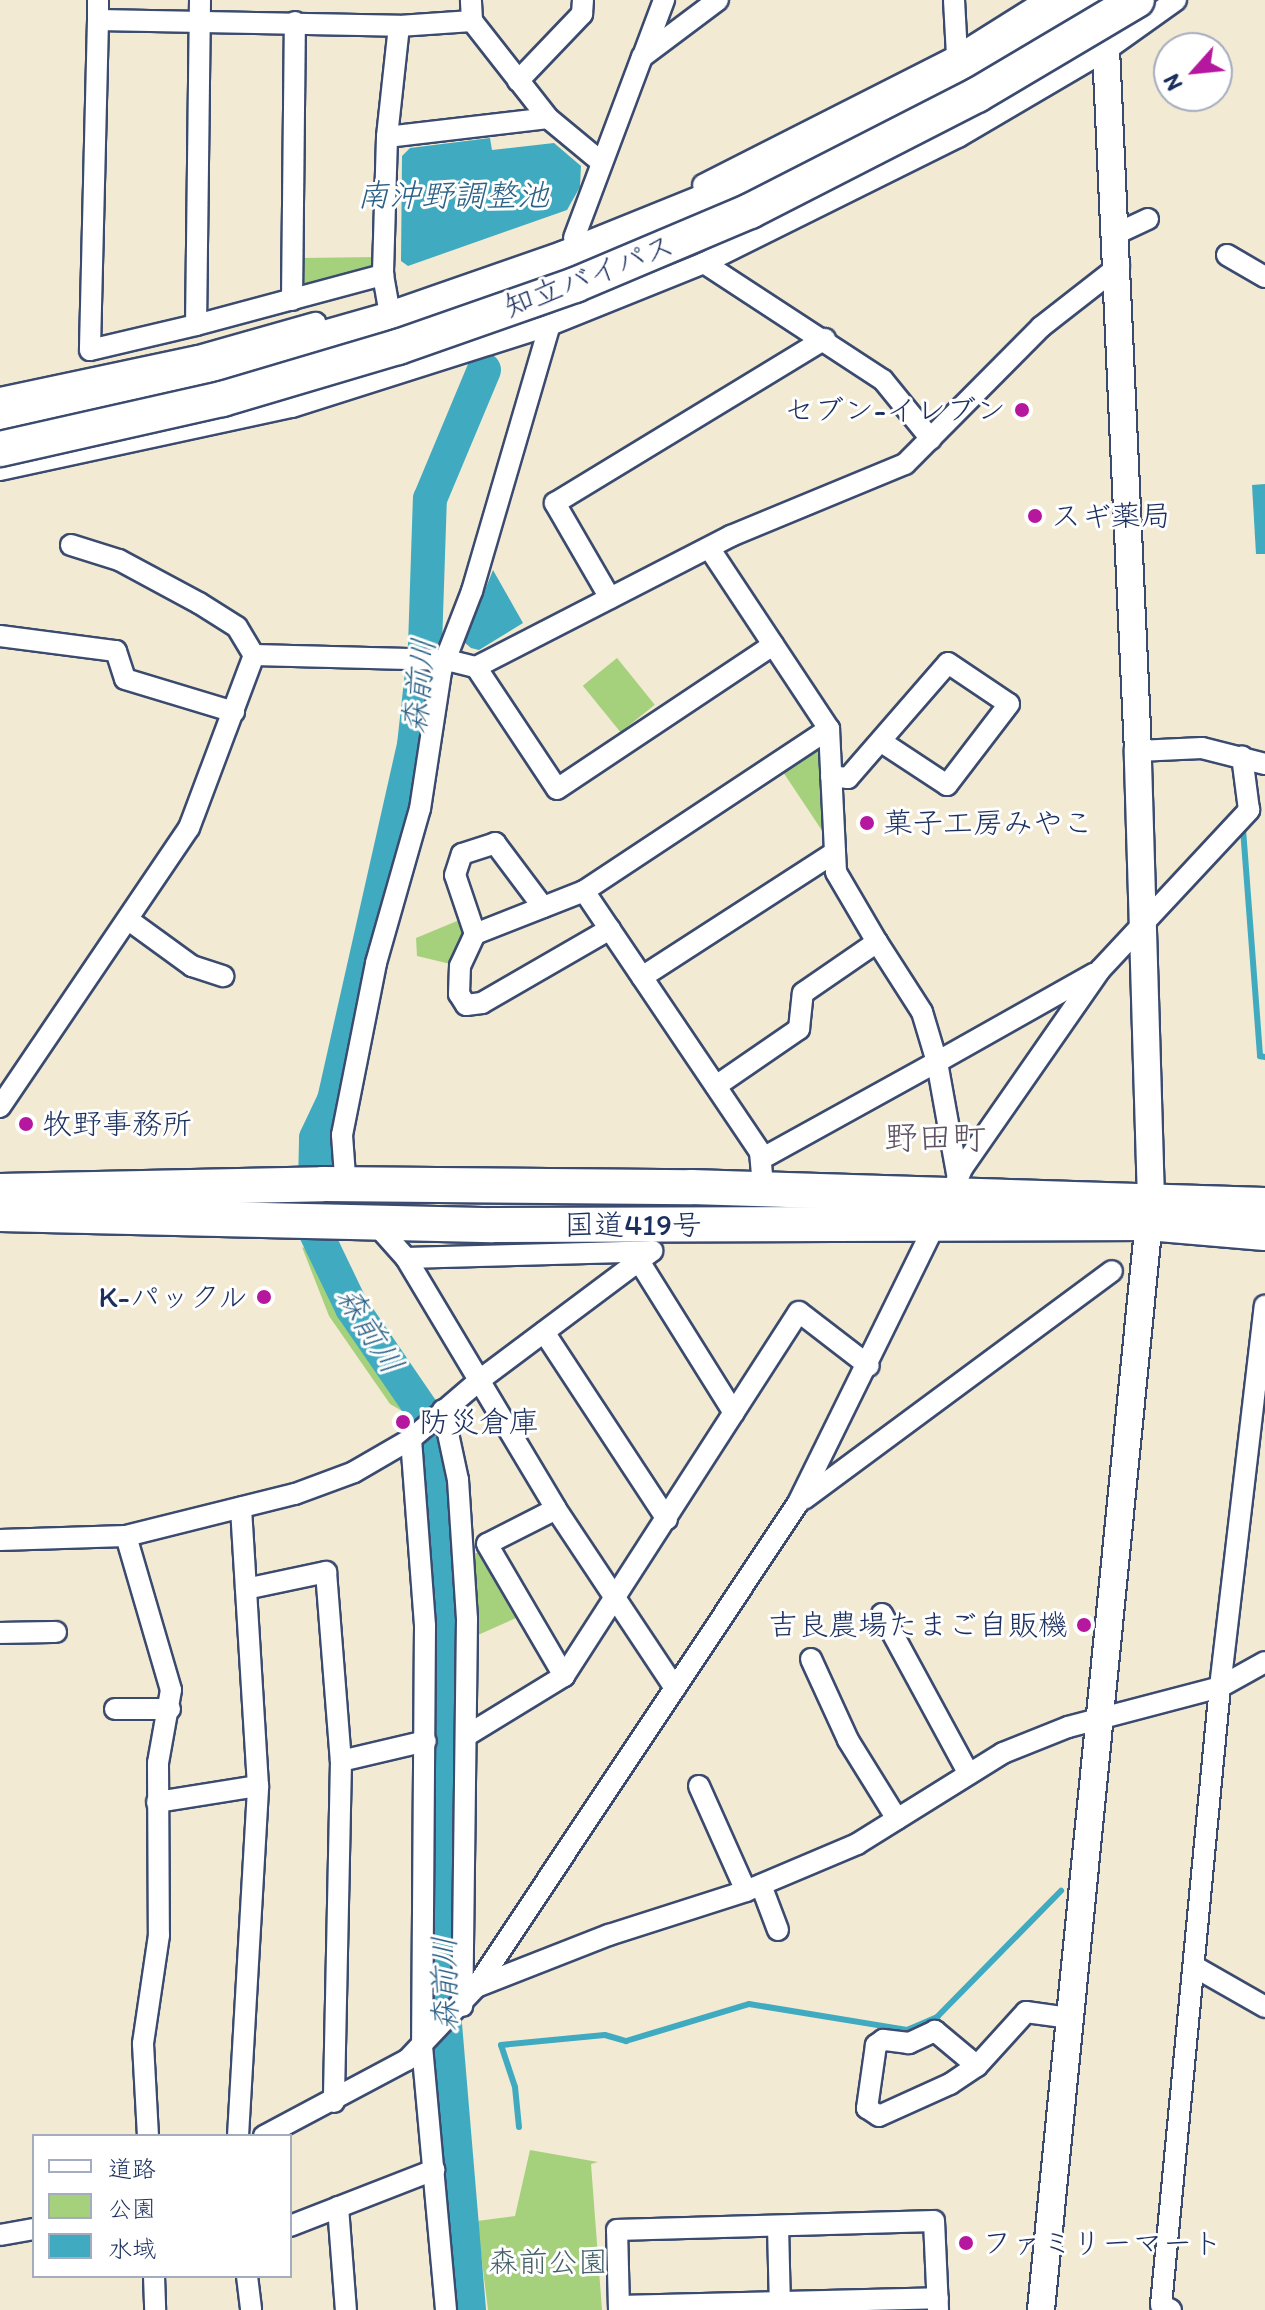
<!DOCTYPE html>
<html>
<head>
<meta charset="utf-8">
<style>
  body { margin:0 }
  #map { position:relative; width:1265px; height:2310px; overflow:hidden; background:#f3ead3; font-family:Itim,"Klee One",sans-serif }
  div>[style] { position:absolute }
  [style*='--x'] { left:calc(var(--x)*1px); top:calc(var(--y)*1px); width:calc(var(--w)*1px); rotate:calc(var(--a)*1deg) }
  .green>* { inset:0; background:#a5d17d; transform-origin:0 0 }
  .water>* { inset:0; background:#40abc0 }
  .stream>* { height:6px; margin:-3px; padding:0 3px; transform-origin:3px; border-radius:3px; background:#40abc0 }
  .river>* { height:34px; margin:-17px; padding:0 17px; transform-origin:17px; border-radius:17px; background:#40abc0 }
  .roads { filter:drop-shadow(2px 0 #3b4b70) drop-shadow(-2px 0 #3b4b70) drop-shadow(0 2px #3b4b70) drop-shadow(0 -2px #3b4b70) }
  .minor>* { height:20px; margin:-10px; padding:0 10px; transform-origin:10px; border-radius:10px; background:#fff }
  .tertiary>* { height:26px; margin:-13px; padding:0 13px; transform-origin:13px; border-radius:13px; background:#fff }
  .trunk>* { height:34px; margin:-17px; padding:0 17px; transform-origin:17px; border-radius:17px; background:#fff }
  .bridges { filter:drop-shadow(2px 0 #3b4b70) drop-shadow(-2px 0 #3b4b70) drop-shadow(0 2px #3b4b70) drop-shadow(0 -2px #3b4b70) }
  .trunk-bridge>* { height:34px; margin:-17px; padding:0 17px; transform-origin:17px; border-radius:17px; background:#fff }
  .dots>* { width:22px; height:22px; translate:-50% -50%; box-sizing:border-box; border:4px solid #fff; border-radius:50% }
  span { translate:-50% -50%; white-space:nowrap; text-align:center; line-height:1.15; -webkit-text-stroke:6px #fff; paint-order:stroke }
  .street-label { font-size:30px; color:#1b2f5e }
  .poi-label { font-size:30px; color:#1b2f5e }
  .right { translate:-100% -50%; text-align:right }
  .left { translate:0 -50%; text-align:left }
  .park-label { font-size:30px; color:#446067 }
  .water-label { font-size:32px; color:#2a6185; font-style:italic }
  .quarter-label { font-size:34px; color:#5e5362 }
  .legend { position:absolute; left:32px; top:2134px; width:260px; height:144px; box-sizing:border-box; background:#fff; border:2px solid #a4acbf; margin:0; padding:10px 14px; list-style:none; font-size:24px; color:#1b2f5e }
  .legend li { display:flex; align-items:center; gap:16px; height:40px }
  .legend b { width:40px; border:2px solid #a4acbf }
  .north { position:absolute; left:1153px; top:32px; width:80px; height:80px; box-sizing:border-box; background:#fff; border:2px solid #a4acbf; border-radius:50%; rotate:243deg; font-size:22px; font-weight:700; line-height:32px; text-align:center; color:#1b2f5e }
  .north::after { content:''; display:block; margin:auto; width:28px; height:36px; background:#b5179e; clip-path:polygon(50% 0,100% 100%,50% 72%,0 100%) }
</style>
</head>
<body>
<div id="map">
  <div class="green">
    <i style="clip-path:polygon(378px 257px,378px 269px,301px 290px,301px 258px)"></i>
    <i style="left:617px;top:658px;width:60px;height:44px;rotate:51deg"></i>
    <i style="clip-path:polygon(815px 738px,823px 746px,827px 838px,777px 763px)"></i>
    <i style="clip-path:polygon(469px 916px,463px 967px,417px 956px,416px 938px)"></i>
    <i style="clip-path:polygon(302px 1247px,319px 1255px,350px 1310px,413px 1402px,409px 1415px,390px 1404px,329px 1316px)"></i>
    <i style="clip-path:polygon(465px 1553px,478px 1553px,516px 1618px,469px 1639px)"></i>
    <i style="clip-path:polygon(530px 2150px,598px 2162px,591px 2164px,602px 2310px,488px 2310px,477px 2221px,515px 2216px)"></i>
  </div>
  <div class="water">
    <i style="clip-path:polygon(490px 138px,492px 150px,554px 143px,581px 166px,580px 187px,567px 210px,408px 266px,401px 261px,402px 156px,410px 148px)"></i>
    <i style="clip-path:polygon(1265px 484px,1265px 554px,1256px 554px,1252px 485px)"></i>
    <i style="clip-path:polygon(493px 570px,523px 623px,479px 650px,471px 648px,464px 642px)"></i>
  </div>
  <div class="stream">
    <i style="--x:1243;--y:829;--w:228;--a:85.7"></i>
    <i style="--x:1260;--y:1056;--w:5;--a:11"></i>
    <i style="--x:519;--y:2127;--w:40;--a:-95.7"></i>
    <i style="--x:515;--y:2087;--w:44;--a:-108.4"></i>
    <i style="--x:501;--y:2045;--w:104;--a:-5.5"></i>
    <i style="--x:605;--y:2035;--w:22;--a:16"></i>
    <i style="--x:626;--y:2041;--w:128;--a:-16.7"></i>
    <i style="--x:749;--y:2004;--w:160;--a:9.3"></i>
    <i style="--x:907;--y:2030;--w:33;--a:-23"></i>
    <i style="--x:937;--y:2017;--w:177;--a:-45.5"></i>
  </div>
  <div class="river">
    <i style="--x:469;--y:2310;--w:311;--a:-94.8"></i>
    <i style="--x:443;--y:2000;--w:379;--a:-89.4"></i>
    <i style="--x:447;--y:1621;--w:174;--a:-93.6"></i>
    <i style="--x:436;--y:1447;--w:33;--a:-108"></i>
    <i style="--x:426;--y:1416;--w:131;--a:-124.4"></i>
    <i style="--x:352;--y:1308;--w:88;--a:-115.7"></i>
    <i style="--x:314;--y:1229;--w:91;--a:-88.7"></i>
    <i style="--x:316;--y:1138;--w:42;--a:-64.7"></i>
    <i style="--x:334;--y:1100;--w:364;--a:-77.3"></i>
    <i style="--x:414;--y:745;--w:100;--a:-83.7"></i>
    <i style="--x:425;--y:646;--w:147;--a:-88.1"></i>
    <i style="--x:430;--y:499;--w:140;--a:-67.3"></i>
  </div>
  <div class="roads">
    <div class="minor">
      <i style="--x:98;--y:0;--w:20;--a:90"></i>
      <i style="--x:98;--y:20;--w:301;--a:1.1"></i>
      <i style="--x:399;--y:26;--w:112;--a:96.2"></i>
      <i style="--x:387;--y:137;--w:138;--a:91.7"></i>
      <i style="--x:383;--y:275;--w:28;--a:80"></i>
      <i style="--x:200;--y:0;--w:325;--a:90.7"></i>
      <i style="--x:196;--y:325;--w:194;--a:-15"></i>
      <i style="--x:954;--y:0;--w:56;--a:86.9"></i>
      <i style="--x:98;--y:20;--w:330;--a:91.4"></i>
      <i style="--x:90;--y:350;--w:109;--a:-13.3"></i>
      <i style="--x:472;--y:21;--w:123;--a:51.9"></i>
      <i style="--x:548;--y:118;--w:67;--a:39.6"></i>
      <i style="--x:399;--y:26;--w:73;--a:-3.9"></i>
      <i style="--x:472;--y:21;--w:21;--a:-93"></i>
      <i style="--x:643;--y:56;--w:60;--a:-69.4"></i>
      <i style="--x:518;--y:81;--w:93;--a:-46.3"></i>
      <i style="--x:582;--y:14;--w:14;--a:-86"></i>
      <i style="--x:387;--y:137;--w:162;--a:-6.7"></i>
      <i style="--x:703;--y:185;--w:285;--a:-26.9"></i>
      <i style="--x:957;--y:56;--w:105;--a:-32.2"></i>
      <i style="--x:1118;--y:233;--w:33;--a:-25"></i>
      <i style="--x:574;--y:238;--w:193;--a:-69.4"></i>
      <i style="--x:642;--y:57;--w:95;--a:-36.9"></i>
      <i style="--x:1227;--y:255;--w:44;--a:30.1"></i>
      <i style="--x:704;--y:263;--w:214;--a:33.2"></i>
      <i style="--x:883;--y:380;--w:76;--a:50.9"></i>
      <i style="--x:292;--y:300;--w:278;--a:-89.4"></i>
      <i style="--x:0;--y:398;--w:202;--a:-12"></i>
      <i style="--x:198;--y:356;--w:122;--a:-15.8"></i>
      <i style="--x:0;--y:470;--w:299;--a:-12.2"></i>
      <i style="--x:292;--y:407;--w:271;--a:-17.6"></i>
      <i style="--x:550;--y:325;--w:166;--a:-21.9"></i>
      <i style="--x:704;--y:263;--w:284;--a:-26.4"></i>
      <i style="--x:958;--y:137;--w:172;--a:-30.4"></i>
      <i style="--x:1106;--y:50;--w:86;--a:-35.5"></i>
      <i style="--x:71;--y:545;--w:50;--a:17.4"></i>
      <i style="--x:119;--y:560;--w:91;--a:28.3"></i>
      <i style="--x:199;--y:603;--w:45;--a:32.3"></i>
      <i style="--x:237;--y:627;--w:33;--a:59"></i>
      <i style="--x:610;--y:598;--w:110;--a:-120.1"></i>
      <i style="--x:555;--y:503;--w:316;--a:-31.3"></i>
      <i style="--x:0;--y:636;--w:117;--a:7.4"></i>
      <i style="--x:116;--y:651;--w:29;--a:72"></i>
      <i style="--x:125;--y:679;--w:114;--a:16.8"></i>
      <i style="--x:476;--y:667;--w:146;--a:56.4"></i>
      <i style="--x:557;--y:789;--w:260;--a:-33.7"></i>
      <i style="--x:1138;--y:751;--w:64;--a:-2.7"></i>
      <i style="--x:1202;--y:748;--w:65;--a:14.3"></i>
      <i style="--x:831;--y:776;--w:17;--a:7"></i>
      <i style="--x:848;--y:778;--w:152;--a:-49"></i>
      <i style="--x:948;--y:663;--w:73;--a:33.9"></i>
      <i style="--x:1009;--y:704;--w:102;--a:127.4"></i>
      <i style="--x:947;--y:785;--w:77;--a:-146.7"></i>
      <i style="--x:584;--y:891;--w:315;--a:56"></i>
      <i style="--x:760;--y:1152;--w:38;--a:85"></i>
      <i style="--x:130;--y:921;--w:77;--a:36"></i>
      <i style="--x:192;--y:966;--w:33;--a:18"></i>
      <i style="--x:610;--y:929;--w:148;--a:150"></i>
      <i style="--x:482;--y:1003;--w:16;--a:173"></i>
      <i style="--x:466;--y:1005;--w:13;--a:-122"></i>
      <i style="--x:459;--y:994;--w:28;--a:-88"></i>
      <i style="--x:460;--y:966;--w:35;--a:-65"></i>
      <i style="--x:475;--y:934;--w:117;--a:-21.5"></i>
      <i style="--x:584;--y:891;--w:294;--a:-33.5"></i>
      <i style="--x:829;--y:729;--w:217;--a:-123.5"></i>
      <i style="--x:475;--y:934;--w:62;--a:-108.7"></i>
      <i style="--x:455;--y:875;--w:22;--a:-72"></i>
      <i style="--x:462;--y:854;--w:35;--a:-18"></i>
      <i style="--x:495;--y:843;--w:80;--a:53.1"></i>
      <i style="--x:642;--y:977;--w:230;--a:-32.9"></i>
      <i style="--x:716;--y:1086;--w:101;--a:-34.5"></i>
      <i style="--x:799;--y:1029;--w:36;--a:-84"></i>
      <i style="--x:803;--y:993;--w:90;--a:-34.6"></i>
      <i style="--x:877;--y:942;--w:81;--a:-120.4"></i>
      <i style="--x:836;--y:872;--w:143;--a:-92.8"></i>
      <i style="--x:0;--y:1107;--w:337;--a:-55.9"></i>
      <i style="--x:189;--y:828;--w:185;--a:-69.4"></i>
      <i style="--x:254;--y:655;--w:193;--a:1.5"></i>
      <i style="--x:447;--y:660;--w:30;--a:14"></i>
      <i style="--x:476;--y:667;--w:287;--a:-27.2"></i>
      <i style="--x:731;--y:536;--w:188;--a:-22.5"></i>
      <i style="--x:905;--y:464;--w:193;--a:-45.2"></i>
      <i style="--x:1041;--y:327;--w:99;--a:-38"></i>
      <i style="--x:761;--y:1159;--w:201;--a:-28.9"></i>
      <i style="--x:937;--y:1062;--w:52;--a:-106.7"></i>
      <i style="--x:922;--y:1012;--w:83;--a:-122.7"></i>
      <i style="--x:345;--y:1176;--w:41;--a:-94.2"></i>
      <i style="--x:342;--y:1135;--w:175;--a:-78.8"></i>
      <i style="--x:376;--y:963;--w:160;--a:-74.1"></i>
      <i style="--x:420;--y:809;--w:140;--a:-81.3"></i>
      <i style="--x:441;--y:671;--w:86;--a:-68.8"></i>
      <i style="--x:472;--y:591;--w:277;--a:-73.7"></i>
      <i style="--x:958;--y:1179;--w:119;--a:-100.2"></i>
      <i style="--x:937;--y:1062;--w:179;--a:-29.4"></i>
      <i style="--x:949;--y:1198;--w:34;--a:-66"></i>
      <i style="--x:963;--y:1167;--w:240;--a:-55.2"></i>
      <i style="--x:1100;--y:970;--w:219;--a:-47"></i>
      <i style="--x:1249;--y:810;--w:54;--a:-97.4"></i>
      <i style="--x:373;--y:1221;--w:50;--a:48.3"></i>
      <i style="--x:406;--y:1258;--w:246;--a:-1.6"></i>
      <i style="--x:406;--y:1258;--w:292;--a:59.1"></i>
      <i style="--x:556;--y:1509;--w:215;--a:56.4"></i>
      <i style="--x:639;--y:1261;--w:179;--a:58"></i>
      <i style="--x:544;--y:1332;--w:224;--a:56.7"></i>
      <i style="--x:443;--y:1410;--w:72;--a:77.9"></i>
      <i style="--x:458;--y:1480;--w:139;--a:86.3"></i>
      <i style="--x:467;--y:1619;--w:387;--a:90.7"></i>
      <i style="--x:411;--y:1439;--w:188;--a:85.7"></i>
      <i style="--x:425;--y:1626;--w:420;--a:90.4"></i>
      <i style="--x:422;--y:2046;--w:265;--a:84.8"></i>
      <i style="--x:804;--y:1499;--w:383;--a:-36.5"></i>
      <i style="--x:556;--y:1509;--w:77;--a:153.1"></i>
      <i style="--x:487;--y:1544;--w:153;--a:59.7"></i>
      <i style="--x:126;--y:1536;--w:160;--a:73.7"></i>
      <i style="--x:171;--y:1690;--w:74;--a:100.1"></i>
      <i style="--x:158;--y:1763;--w:172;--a:89.7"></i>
      <i style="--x:159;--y:1935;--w:110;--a:98.4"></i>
      <i style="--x:143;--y:2044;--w:92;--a:86.9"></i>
      <i style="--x:0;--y:1540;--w:126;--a:-1.8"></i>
      <i style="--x:126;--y:1536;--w:174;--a:-14"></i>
      <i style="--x:295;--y:1494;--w:63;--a:-20.4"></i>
      <i style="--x:354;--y:1472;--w:66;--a:-30.1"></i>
      <i style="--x:411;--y:1439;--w:92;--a:-40.6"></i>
      <i style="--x:481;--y:1379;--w:214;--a:-36.8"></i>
      <i style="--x:246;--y:1589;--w:82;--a:-12"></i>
      <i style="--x:326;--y:1572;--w:190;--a:85.5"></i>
      <i style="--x:341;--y:1761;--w:341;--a:91.2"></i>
      <i style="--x:882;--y:1614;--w:182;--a:61.5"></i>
      <i style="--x:0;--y:1633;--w:56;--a:-1"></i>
      <i style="--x:811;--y:1659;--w:89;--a:65.4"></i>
      <i style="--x:848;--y:1740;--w:93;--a:58.2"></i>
      <i style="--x:115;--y:1709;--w:55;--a:0"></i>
      <i style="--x:466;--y:1736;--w:115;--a:-31.5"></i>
      <i style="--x:564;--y:1676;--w:433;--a:-57.2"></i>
      <i style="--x:799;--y:1312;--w:88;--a:37.6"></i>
      <i style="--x:341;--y:1761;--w:87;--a:-13.2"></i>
      <i style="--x:699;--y:1786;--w:115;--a:65.9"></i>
      <i style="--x:157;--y:1802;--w:102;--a:-9"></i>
      <i style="--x:761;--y:1885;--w:48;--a:69.3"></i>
      <i style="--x:1195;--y:1967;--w:81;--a:29.7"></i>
      <i style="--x:476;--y:1987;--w:143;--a:-21.4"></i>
      <i style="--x:609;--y:1935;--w:144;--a:-17.8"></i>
      <i style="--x:746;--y:1891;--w:121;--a:-22.9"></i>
      <i style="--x:857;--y:1844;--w:172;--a:-31.9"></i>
      <i style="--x:1003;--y:1753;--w:70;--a:-21.8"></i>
      <i style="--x:1068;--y:1727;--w:157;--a:-14.7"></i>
      <i style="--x:1220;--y:1687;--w:51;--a:-29.1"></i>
      <i style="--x:977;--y:2066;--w:55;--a:-140.2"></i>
      <i style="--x:935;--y:2031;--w:29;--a:155"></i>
      <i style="--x:909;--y:2043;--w:26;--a:-173"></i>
      <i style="--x:883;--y:2040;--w:9;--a:144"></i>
      <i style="--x:876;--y:2045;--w:64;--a:98.1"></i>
      <i style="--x:867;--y:2108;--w:14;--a:34"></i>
      <i style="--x:879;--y:2116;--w:78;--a:-24.3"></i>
      <i style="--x:950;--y:2084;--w:32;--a:-34"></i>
      <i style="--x:977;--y:2066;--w:73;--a:-47.8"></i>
      <i style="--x:1026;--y:2012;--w:43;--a:7.9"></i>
      <i style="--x:238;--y:2136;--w:351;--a:-86.7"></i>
      <i style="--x:258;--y:1786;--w:279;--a:-93.5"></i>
      <i style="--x:264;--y:2136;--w:162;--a:-28"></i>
      <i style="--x:407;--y:2060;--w:100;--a:-46.6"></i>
      <i style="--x:476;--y:1987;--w:581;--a:-56.36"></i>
      <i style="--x:798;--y:1503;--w:311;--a:-63.8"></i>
      <i style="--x:338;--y:2207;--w:103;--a:85.6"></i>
      <i style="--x:290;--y:2226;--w:155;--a:-21.3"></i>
      <i style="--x:778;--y:2226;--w:84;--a:88.6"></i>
      <i style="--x:0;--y:2235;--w:35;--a:-10"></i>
      <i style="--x:154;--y:2276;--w:34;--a:88"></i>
      <i style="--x:247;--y:2276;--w:34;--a:83"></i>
      <i style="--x:619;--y:2306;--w:319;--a:-1.4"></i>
      <i style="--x:619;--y:2310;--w:80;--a:-91.4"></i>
      <i style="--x:617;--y:2230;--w:317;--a:-1.6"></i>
      <i style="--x:934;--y:2221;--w:89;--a:87.4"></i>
      <i style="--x:1171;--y:2310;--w:11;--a:-153"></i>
      <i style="--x:1161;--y:2305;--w:621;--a:-84.55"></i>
      <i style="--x:1220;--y:1687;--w:384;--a:-83.3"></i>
    </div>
    <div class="tertiary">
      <i style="--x:1041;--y:2310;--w:1115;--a:-84.34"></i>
      <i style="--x:1151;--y:1200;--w:449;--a:-91.7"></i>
      <i style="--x:1138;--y:751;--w:748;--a:-92.61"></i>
    </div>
    <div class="trunk">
      <i style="--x:0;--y:419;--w:222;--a:-13"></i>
      <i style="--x:216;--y:369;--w:179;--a:-15.9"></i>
      <i style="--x:388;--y:320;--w:188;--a:-19.2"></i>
      <i style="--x:566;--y:258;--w:181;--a:-22"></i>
      <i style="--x:734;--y:190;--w:252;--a:-26.2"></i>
      <i style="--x:960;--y:79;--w:143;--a:-33.6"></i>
      <i style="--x:0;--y:1191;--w:323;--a:-1.2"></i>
      <i style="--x:323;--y:1184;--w:368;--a:0.5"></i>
      <i style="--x:691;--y:1187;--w:574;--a:1.8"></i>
      <i style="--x:0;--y:1214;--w:493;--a:1.3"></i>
      <i style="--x:493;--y:1225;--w:655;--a:-0.17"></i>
      <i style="--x:1148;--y:1223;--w:117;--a:4.9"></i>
    </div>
  </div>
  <div class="bridges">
    <div class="trunk-bridge">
      <i style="--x:0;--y:449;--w:228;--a:-12.7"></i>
      <i style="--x:222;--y:399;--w:184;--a:-16.5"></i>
      <i style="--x:398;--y:347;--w:188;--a:-19.3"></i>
      <i style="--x:575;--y:285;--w:190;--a:-22.9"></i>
      <i style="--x:750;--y:211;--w:255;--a:-27.1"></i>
      <i style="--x:977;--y:95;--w:186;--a:-30.7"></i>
    </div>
  </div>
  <div class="dots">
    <i style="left:1022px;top:410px;background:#b5179e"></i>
    <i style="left:1035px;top:516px;background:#b5179e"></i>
    <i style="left:867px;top:823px;background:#b5179e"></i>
    <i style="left:26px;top:1124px;background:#b5179e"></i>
    <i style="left:264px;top:1297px;background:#b5179e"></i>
    <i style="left:403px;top:1422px;background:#b5179e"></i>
    <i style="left:1084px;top:1625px;background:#b5179e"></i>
    <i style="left:966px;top:2243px;background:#b5179e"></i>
  </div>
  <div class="street-label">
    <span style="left:589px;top:276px;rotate:-21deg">知立バイパス</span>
    <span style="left:633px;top:1225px">国道419号</span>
  </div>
  <div class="poi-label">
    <span class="right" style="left:1006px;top:410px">セブン-イレブン</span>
    <span class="left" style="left:1051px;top:516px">スギ薬局</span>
    <span class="left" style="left:883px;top:823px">菓子工房みやこ</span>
    <span class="left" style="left:42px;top:1124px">牧野事務所</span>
    <span class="right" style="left:248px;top:1297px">K-パックル</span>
    <span class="left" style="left:419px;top:1422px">防災倉庫</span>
    <span class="right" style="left:1068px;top:1625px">吉良農場たまご自販機</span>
    <span class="left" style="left:982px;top:2243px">ファミリーマート</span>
  </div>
  <div class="park-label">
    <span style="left:548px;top:2262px">森前公園</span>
  </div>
  <div class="water-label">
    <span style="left:453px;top:195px">南沖野調整池</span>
    <span style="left:419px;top:686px;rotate:-84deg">森前川</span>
    <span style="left:370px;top:1330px;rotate:58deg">森前川</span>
    <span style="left:445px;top:1984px;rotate:-91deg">森前川</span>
  </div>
  <div class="quarter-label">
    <span style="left:935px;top:1138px">野田町</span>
  </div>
  <ul class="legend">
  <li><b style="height:10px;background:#fff"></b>道路</li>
  <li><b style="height:22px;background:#a5d17d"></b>公園</li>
  <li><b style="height:22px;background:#40abc0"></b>水域</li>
  </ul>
  <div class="north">N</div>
</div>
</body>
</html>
